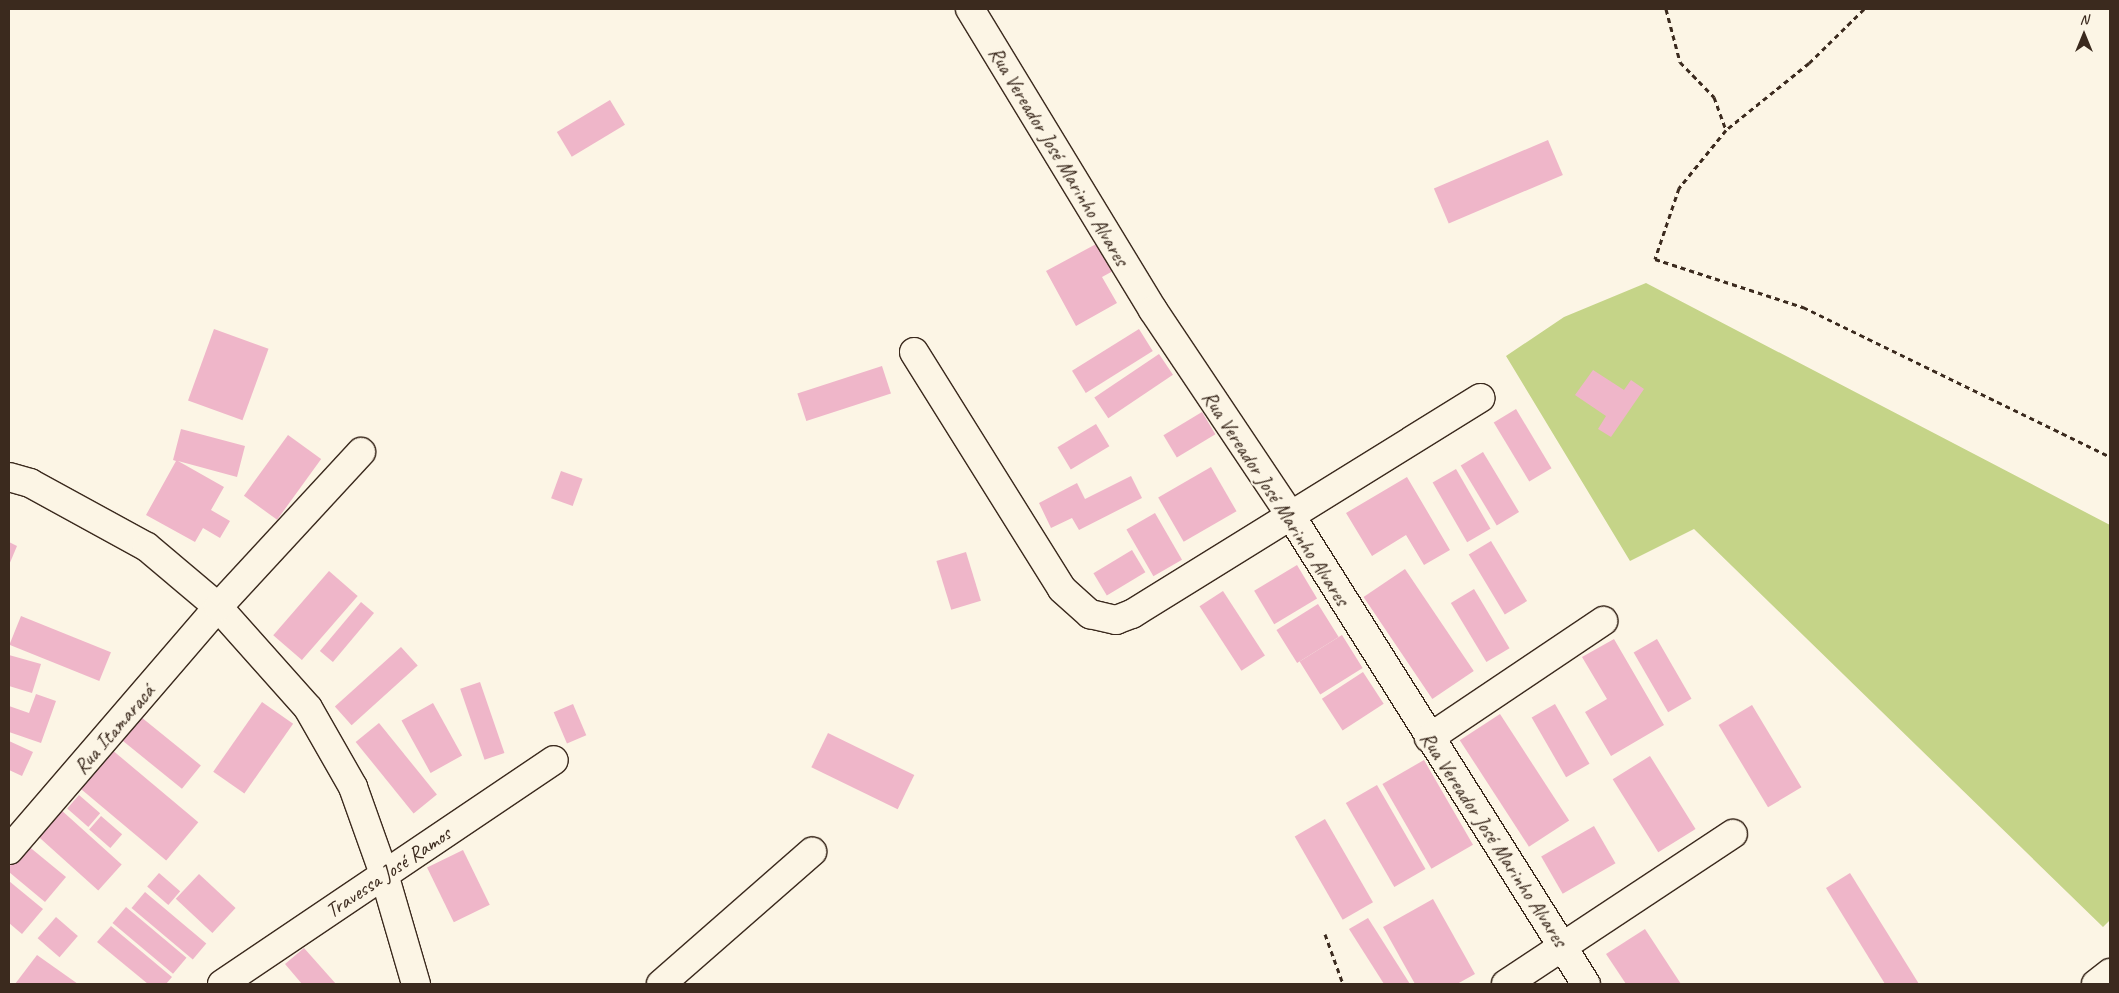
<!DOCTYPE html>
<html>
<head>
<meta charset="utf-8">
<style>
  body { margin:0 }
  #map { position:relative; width:2119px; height:993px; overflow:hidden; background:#fcf5e5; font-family:Caveat,sans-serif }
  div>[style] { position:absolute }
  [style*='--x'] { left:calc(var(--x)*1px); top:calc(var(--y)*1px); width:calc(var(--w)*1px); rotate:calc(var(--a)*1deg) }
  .green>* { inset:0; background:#c5d488 }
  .building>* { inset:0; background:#efb6c9; transform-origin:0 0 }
  .path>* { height:3px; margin-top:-1.5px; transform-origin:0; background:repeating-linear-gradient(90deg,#3b2a1e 0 5px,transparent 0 9px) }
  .roads { filter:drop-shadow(1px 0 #3b2a1e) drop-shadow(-1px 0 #3b2a1e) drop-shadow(0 1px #3b2a1e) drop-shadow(0 -1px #3b2a1e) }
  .minor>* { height:28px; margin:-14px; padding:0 14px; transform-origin:14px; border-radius:14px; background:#fcf5e5 }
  span { translate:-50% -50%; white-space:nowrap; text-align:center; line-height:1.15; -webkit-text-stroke:4.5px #fcf5e5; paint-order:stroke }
  .street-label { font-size:21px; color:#3b2a1e }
  .frame { position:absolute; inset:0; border:10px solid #3b2a1e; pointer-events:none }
  .north { position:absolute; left:2059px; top:10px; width:50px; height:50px; -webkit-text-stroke:4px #fcf5e5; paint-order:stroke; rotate:0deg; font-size:14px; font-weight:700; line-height:20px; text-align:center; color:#3b2a1e }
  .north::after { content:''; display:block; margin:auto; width:18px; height:22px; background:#3b2a1e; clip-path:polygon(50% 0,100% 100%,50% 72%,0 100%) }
</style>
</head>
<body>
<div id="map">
  <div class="green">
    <i style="clip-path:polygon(1646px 283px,2110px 525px,2110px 920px,2103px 927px,1694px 529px,1630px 561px,1506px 356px,1564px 317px)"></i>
  </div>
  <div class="building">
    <i style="left:610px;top:100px;width:29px;height:62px;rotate:59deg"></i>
    <i style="left:1548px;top:140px;width:38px;height:124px;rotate:67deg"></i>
    <i style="clip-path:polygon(1098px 243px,1113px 271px,1102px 277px,1117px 303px,1076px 326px,1046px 271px)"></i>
    <i style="left:214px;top:329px;width:58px;height:76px;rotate:20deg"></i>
    <i style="left:1139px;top:329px;width:26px;height:79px;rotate:58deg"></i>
    <i style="left:1159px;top:354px;width:25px;height:78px;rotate:56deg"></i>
    <i style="left:882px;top:366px;width:29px;height:89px;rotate:72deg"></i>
    <i style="clip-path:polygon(1593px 370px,1624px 390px,1631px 380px,1644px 389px,1611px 437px,1598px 429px,1606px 416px,1575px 395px)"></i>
    <i style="left:1516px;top:409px;width:69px;height:26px;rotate:59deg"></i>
    <i style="left:1202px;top:412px;width:26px;height:45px;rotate:59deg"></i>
    <i style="left:1096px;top:424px;width:26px;height:45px;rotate:59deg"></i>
    <i style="clip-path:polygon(181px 429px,245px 446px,237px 477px,178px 461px,224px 487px,211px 510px,230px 521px,220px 538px,203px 528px,195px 542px,146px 515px,176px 461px,173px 460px)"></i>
    <i style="left:288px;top:435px;width:41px;height:75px;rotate:36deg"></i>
    <i style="left:1483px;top:452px;width:70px;height:26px;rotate:59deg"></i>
    <i style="left:1211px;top:467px;width:51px;height:61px;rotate:60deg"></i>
    <i style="left:1456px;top:469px;width:69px;height:27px;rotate:60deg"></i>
    <i style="left:561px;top:471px;width:23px;height:29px;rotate:20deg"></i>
    <i style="clip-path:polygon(1131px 476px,1142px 498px,1079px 530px,1072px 518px,1051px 528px,1039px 503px,1077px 483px,1085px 499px)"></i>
    <i style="clip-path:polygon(1407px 477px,1450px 550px,1424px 565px,1406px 535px,1372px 556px,1346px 513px)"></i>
    <i style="left:1155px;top:513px;width:54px;height:33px;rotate:60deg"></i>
    <i style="left:1491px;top:541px;width:70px;height:26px;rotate:59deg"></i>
    <i style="clip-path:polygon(9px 542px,17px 546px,9px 565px)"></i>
    <i style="left:1132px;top:550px;width:26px;height:45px;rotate:59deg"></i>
    <i style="left:966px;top:552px;width:51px;height:31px;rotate:73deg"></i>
    <i style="left:1297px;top:565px;width:39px;height:50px;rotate:59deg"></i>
    <i style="left:1405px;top:569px;width:123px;height:50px;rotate:56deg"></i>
    <i style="left:329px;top:571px;width:38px;height:85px;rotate:41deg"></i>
    <i style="left:1474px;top:589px;width:69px;height:27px;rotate:59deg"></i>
    <i style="left:1223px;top:591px;width:77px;height:28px;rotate:57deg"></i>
    <i style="left:361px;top:602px;width:17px;height:64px;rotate:40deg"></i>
    <i style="left:1318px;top:604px;width:39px;height:49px;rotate:58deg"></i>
    <i style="left:21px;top:616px;width:97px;height:31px;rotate:22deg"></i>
    <i style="left:1342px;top:635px;width:39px;height:50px;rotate:58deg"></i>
    <i style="clip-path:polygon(1614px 639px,1664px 725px,1611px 756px,1585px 712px,1607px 699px,1582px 657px)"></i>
    <i style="left:1657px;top:639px;width:69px;height:27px;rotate:60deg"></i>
    <i style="left:401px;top:647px;width:25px;height:89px;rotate:48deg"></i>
    <i style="clip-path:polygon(9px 655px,41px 664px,32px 693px,9px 686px)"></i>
    <i style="left:1363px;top:672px;width:38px;height:49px;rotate:57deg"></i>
    <i style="left:480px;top:682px;width:75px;height:21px;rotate:71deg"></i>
    <i style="clip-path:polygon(36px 694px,56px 701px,41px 743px,9px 732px,9px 706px,29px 713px)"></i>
    <i style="left:262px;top:702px;width:38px;height:85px;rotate:35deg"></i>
    <i style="left:433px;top:703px;width:60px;height:36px;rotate:61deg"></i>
    <i style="left:573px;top:704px;width:34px;height:21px;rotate:67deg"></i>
    <i style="left:1555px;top:704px;width:69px;height:27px;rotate:60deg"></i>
    <i style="left:1752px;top:705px;width:96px;height:39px;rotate:59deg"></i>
    <i style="left:1500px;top:714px;width:127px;height:48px;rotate:57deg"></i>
    <i style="left:141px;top:717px;width:77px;height:30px;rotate:39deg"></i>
    <i style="left:379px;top:723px;width:92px;height:30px;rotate:51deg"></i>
    <i style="left:828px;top:733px;width:96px;height:38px;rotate:26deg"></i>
    <i style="clip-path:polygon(9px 741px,33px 752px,22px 776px,9px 770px)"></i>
    <i style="left:111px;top:749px;width:114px;height:50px;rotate:40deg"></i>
    <i style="left:1650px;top:756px;width:86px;height:44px;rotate:58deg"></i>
    <i style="left:1424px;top:760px;width:98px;height:48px;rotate:60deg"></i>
    <i style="left:1377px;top:785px;width:97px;height:36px;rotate:60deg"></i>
    <i style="left:79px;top:795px;width:28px;height:18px;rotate:41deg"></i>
    <i style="left:60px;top:809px;width:83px;height:35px;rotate:42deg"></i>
    <i style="left:101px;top:816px;width:28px;height:18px;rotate:41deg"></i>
    <i style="left:1325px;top:819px;width:96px;height:35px;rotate:60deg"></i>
    <i style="left:1594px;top:826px;width:43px;height:61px;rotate:60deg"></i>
    <i style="clip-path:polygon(27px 845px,66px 877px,45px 902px,9px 872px,9px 867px)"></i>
    <i style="left:463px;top:850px;width:61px;height:40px;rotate:64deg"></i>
    <i style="left:159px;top:873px;width:28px;height:18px;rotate:41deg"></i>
    <i style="clip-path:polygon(1850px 873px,1919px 984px,1885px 984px,1826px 888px)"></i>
    <i style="left:199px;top:874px;width:50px;height:34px;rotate:43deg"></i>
    <i style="clip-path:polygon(9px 881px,43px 909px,22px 934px,9px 923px)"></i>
    <i style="left:145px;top:892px;width:80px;height:21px;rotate:40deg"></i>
    <i style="clip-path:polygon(1433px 899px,1475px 974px,1457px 984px,1415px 984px,1383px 927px)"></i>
    <i style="left:126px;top:907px;width:79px;height:21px;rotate:40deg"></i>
    <i style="left:56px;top:917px;width:29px;height:28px;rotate:41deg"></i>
    <i style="clip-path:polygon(1368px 918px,1410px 984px,1384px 984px,1349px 929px)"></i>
    <i style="clip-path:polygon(111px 926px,172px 977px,166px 984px,148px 984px,97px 942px)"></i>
    <i style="clip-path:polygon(1645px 929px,1681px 984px,1626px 984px,1606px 954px)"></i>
    <i style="clip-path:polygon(304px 948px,336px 984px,302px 984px,285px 964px)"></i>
    <i style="clip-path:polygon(37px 955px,78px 984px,15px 984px)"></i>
  </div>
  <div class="path">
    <i style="--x:1666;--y:9;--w:55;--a:75.2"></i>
    <i style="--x:1680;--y:62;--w:49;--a:45.8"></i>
    <i style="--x:1714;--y:97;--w:35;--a:70"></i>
    <i style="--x:1864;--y:9;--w:77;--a:135.5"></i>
    <i style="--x:1809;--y:63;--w:107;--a:141.1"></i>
    <i style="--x:1726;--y:130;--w:75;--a:129"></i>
    <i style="--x:1679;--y:188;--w:75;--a:108.7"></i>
    <i style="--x:1655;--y:259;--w:156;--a:18"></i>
    <i style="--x:1803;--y:307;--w:342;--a:26"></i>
    <i style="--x:1325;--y:934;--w:53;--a:70.2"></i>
  </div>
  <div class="roads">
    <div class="minor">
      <i style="--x:970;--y:9;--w:352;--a:58.7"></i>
      <i style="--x:1153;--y:310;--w:248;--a:56.2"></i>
      <i style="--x:1291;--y:516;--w:553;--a:57.78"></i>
      <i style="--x:914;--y:352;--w:279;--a:58"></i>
      <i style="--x:1062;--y:589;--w:38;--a:42"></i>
      <i style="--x:1090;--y:614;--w:27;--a:13"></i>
      <i style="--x:1116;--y:620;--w:17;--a:-21"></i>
      <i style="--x:1132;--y:614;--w:410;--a:-31.8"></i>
      <i style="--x:9;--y:477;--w:22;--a:16"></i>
      <i style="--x:30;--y:483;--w:133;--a:28.7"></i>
      <i style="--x:147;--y:547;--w:93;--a:40.2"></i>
      <i style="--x:218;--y:607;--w:135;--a:48.3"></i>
      <i style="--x:308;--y:708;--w:91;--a:60.3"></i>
      <i style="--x:353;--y:787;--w:92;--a:70.4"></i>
      <i style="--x:384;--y:874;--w:115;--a:73.8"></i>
      <i style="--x:1429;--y:738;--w:210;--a:-33.9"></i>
      <i style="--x:9;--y:850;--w:321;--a:-49.3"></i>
      <i style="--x:218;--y:607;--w:211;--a:-47.3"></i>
      <i style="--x:222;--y:984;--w:400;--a:-34"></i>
      <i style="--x:661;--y:984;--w:201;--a:-41.2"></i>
      <i style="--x:1506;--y:984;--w:272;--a:-33.5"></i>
      <i style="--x:2096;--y:984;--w:18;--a:-38"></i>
    </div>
  </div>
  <div class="street-label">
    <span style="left:1059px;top:156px;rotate:59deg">Rua Vereador José Marinho Alvares</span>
    <span style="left:1276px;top:498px;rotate:57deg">Rua Vereador José Marinho Alvares</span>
    <span style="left:114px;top:729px;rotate:-49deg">Rua Itamaracá</span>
    <span style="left:1494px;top:839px;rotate:57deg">Rua Vereador José Marinho Alvares</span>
    <span style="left:388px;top:872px;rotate:-34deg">Travessa José Ramos</span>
  </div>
  <div class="frame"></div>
  <div class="north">N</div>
</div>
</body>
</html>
